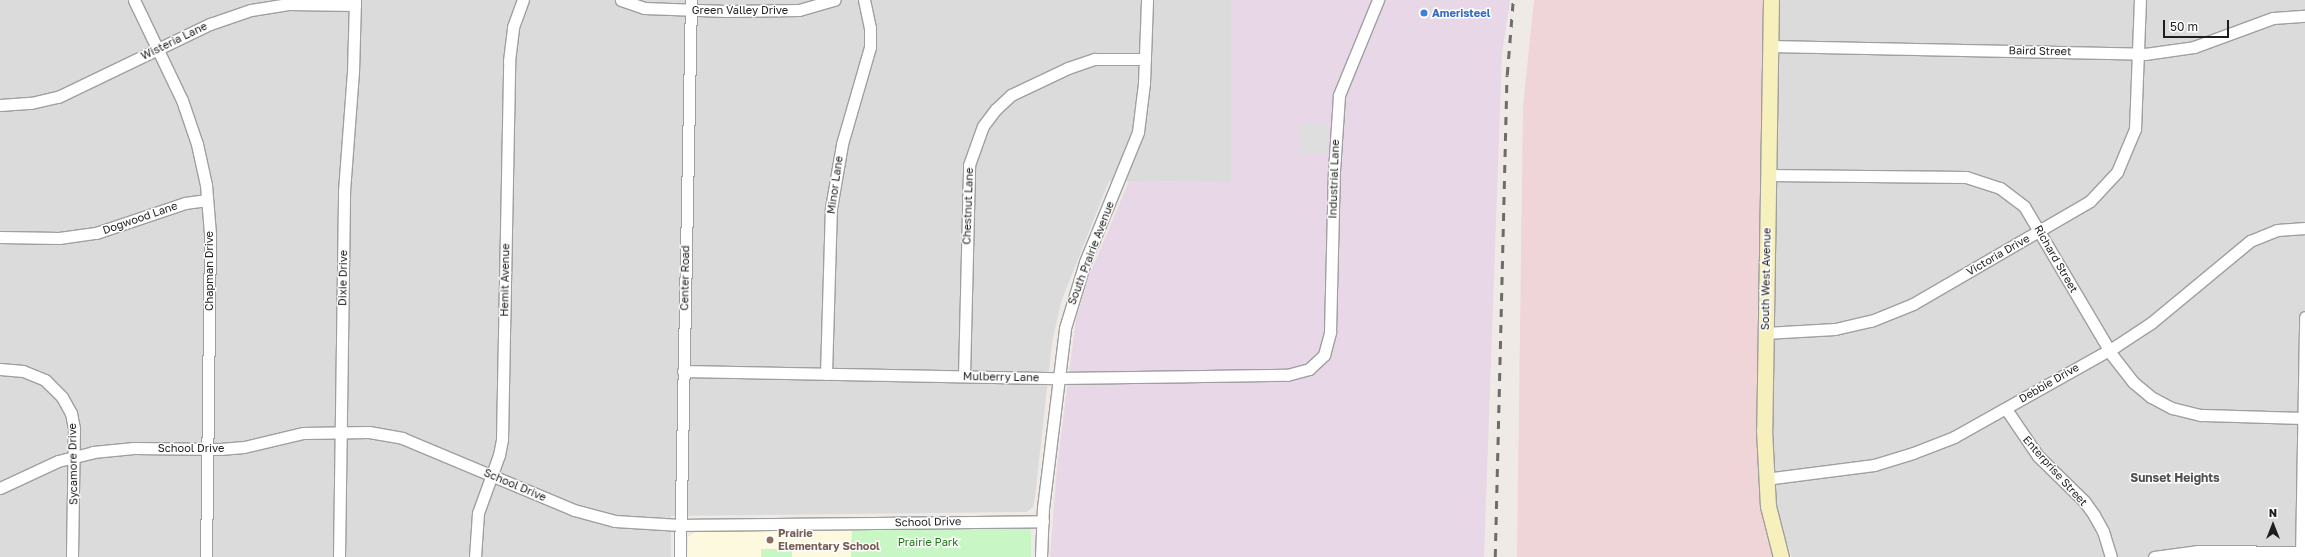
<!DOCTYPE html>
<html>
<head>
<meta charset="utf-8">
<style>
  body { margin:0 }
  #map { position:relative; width:2305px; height:557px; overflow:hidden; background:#efeae5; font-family:"Golos Text",sans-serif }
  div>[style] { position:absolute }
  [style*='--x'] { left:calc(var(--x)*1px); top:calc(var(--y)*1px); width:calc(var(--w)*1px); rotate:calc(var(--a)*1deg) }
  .residential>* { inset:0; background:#dcdbdb }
  .commercial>* { inset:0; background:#efd5d8 }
  .industrial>* { inset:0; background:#e7d7e7 }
  .education>* { inset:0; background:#fdf9df }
  .park>* { inset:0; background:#c8f6c4; transform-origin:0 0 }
  .parking>* { inset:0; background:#dedede; transform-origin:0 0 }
  .roads { filter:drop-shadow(1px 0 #9f9f9f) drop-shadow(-1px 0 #9f9f9f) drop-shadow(0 1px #9f9f9f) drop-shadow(0 -1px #9f9f9f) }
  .street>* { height:11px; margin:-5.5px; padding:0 5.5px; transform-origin:5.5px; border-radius:5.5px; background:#fff }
  .secondary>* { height:15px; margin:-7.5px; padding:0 7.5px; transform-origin:7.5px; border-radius:7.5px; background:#f6f0bc }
  .rail>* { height:2.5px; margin-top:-1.25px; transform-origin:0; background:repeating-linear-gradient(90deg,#6c6c6c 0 8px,transparent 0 16px) }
  .dots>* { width:11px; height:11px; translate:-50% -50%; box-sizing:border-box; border:2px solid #fff; border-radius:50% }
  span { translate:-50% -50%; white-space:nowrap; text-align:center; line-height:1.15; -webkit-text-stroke:3px #fff; paint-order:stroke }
  .street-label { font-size:11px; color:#1e1e1e }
  .shop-label { font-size:11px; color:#366cbe; font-weight:700 }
  .left { translate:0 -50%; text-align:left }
  .education-label { font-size:11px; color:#785e54; font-weight:700 }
  .park-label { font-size:11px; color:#197712 }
  .neighbourhood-label { font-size:12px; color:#515151; font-weight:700 }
  .north { position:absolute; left:2253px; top:505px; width:40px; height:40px; -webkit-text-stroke:3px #fff; paint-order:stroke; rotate:0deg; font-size:11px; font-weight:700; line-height:16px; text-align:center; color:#1e1e1e }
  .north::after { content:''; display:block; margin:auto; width:14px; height:18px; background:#1e1e1e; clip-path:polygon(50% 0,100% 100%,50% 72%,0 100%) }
  .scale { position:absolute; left:2163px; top:20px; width:66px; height:18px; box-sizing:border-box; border:2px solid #1e1e1e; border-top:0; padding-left:5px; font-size:12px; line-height:14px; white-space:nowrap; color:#1e1e1e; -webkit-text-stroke:3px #fff; paint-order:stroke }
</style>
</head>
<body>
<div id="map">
  <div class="residential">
    <i style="clip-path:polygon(0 0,1231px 0,1231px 182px,1109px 181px,1061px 302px,1052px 343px,1035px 497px,1033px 507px,1027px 512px,671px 516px,671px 557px,0 557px)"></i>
    <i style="clip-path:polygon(1780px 0,2305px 0,2305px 557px,1792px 557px,1783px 533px,1776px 501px,1772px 456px)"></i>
  </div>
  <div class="commercial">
    <i style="clip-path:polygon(1534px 0,1770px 0,1763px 457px,1780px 557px,1517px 557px,1523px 107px)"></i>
  </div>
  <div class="industrial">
    <i style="clip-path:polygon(1231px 0,1510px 0,1502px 54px,1484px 557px,1050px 557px,1057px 467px,1076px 319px,1089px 276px,1129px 181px,1231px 182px)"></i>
  </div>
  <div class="education">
    <i style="clip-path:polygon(852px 529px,851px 557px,687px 557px,688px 537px,697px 531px)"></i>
  </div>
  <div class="park">
    <i style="clip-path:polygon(1025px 526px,1031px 531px,1031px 557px,851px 557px,852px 529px)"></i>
    <i style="left:792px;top:549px;width:8px;height:31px;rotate:90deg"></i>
  </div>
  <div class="parking">
    <i style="left:1300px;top:124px;width:28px;height:30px"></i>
  </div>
  <div class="roads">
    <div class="street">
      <i style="--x:134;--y:0;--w:111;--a:64.4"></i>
      <i style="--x:182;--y:100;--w:46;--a:71.2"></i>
      <i style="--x:197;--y:144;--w:42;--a:77.6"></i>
      <i style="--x:206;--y:185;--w:49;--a:85.3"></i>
      <i style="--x:210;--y:234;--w:323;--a:90.7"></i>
      <i style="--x:621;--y:0;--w:24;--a:19"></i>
      <i style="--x:644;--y:8;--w:82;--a:2.1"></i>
      <i style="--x:726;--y:11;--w:73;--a:-0.8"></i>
      <i style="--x:799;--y:10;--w:37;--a:-16"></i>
      <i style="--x:1770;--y:46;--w:375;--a:1.2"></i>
      <i style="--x:2145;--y:54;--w:49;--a:-8.1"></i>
      <i style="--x:2194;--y:47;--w:84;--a:-20.2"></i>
      <i style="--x:2273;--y:18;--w:32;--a:-4"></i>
      <i style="--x:0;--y:105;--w:31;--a:-4"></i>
      <i style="--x:31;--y:103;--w:28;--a:-13"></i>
      <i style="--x:58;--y:97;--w:169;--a:-25.7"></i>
      <i style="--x:210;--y:24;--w:43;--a:-18.9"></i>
      <i style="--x:251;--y:10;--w:38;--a:-9"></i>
      <i style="--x:289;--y:4;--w:66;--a:0.9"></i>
      <i style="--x:1768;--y:175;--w:198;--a:0.6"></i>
      <i style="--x:1966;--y:177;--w:36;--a:18"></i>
      <i style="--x:2000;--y:188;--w:30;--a:37"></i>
      <i style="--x:2024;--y:206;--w:173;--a:59.4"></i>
      <i style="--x:2112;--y:355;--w:34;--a:52"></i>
      <i style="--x:2133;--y:382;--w:23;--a:40"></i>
      <i style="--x:2151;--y:397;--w:24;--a:28"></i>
      <i style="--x:2172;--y:408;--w:30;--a:14"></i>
      <i style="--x:2201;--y:415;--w:104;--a:1.7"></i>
      <i style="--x:0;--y:237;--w:59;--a:1"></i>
      <i style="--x:59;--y:238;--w:37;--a:-8"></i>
      <i style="--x:96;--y:233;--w:94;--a:-18.6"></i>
      <i style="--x:185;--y:203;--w:22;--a:-8"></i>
      <i style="--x:1765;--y:333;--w:70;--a:-3.3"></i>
      <i style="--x:1835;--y:329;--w:37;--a:-13"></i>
      <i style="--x:1871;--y:321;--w:45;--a:-22"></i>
      <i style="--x:1913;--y:304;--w:205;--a:-30.2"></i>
      <i style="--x:2090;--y:201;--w:40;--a:-47"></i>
      <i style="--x:2117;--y:172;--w:47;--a:-67.3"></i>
      <i style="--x:2135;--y:129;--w:129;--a:-87.8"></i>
      <i style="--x:0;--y:369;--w:23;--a:5"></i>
      <i style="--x:23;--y:371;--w:24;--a:22"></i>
      <i style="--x:45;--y:380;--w:24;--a:45"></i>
      <i style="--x:62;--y:397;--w:18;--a:61"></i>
      <i style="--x:71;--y:413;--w:15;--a:79"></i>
      <i style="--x:74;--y:428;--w:129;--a:90.9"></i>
      <i style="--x:683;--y:371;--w:375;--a:1.1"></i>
      <i style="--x:1058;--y:378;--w:229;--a:-0.8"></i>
      <i style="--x:1287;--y:375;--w:23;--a:-15"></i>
      <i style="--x:1309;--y:369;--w:21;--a:-43"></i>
      <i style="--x:1324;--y:355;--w:24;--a:-75"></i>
      <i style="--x:1330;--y:332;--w:161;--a:-88.6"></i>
      <i style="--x:1334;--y:171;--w:76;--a:-86.2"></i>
      <i style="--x:1339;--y:95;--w:103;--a:-67.7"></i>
      <i style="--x:826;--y:374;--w:166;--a:-88.3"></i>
      <i style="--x:831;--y:208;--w:65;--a:-80.2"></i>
      <i style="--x:842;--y:144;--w:101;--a:-73.9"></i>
      <i style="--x:870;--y:47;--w:19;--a:-90"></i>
      <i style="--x:870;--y:28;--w:29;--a:-102"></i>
      <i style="--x:964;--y:376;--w:211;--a:-88.6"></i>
      <i style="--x:969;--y:165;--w:41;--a:-70.3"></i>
      <i style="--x:983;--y:126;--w:21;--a:-53"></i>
      <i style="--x:996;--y:109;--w:21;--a:-43"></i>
      <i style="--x:1011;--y:95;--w:63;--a:-25.3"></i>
      <i style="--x:1068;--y:68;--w:28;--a:-19"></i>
      <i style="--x:1094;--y:59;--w:51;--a:0"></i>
      <i style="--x:2006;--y:409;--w:57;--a:55.8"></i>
      <i style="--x:2038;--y:456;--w:64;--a:44.4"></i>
      <i style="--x:2084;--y:501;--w:17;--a:54"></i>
      <i style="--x:2094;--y:515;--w:18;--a:61"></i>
      <i style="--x:2103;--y:531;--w:27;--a:73"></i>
      <i style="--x:1765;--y:479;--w:110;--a:-7.3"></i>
      <i style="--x:1874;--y:465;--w:41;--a:-17.1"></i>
      <i style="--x:1913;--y:453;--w:44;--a:-21.3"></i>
      <i style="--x:1954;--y:437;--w:186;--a:-29.3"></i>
      <i style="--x:2116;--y:346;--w:42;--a:-33.3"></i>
      <i style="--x:2151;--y:323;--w:129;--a:-39.6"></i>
      <i style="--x:2250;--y:241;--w:29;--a:-22"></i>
      <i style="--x:2277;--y:230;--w:28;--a:-4"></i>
      <i style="--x:0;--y:488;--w:64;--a:-25"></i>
      <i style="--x:58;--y:461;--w:36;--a:-14"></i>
      <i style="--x:93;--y:452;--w:41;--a:-5.6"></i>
      <i style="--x:134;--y:448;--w:86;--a:0.7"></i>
      <i style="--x:220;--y:449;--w:24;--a:-5"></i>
      <i style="--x:244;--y:447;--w:61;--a:-13.3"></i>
      <i style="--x:303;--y:433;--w:66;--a:-0.9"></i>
      <i style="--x:369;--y:432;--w:34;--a:10"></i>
      <i style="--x:402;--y:438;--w:186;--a:22.7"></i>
      <i style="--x:574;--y:510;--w:42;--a:15"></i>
      <i style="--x:615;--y:521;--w:65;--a:3.5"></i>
      <i style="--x:680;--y:525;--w:363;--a:-0.6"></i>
      <i style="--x:339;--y:557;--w:366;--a:-89.2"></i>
      <i style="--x:344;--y:191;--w:119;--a:-85.7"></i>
      <i style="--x:353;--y:72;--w:72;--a:-88.4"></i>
      <i style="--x:475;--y:557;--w:44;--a:-86.1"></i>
      <i style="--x:478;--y:513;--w:62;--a:-70.1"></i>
      <i style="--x:499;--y:455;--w:16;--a:-79"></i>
      <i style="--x:502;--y:439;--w:378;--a:-88.9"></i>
      <i style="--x:509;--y:61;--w:34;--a:-83"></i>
      <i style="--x:513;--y:27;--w:29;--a:-70"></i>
      <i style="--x:680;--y:557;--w:557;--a:-88.87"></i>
      <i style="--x:1041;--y:557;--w:49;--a:-87.7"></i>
      <i style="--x:1043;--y:508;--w:181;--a:-83"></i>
      <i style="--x:1065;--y:328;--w:69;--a:-73.1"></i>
      <i style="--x:1085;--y:262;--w:140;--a:-67.8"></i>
      <i style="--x:1138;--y:132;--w:49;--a:-83"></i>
      <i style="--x:1144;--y:83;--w:83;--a:-87.9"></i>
      <i style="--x:2154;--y:557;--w:43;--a:-7.9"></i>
      <i style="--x:2197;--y:551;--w:108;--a:0.5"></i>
      <i style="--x:2301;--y:557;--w:240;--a:-89"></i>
    </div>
    <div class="secondary">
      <i style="--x:1771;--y:0;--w:430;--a:90.9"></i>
      <i style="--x:1764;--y:430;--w:76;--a:87"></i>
      <i style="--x:1768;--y:506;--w:53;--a:75.7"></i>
    </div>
  </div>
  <div class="rail">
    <i style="--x:1495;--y:557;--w:482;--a:-88.6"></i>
    <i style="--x:1507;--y:75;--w:75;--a:-85.4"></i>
  </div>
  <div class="dots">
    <i style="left:1424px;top:13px;background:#3f7fe0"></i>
    <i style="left:770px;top:540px;background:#8d6e63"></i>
  </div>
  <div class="street-label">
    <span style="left:740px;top:10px">Green Valley Drive</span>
    <span style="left:174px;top:41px;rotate:-26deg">Wisteria Lane</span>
    <span style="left:2040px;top:51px;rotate:1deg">Baird Street</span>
    <span style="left:1334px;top:179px;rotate:-88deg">Industrial Lane</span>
    <span style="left:835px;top:185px;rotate:-82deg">Minor Lane</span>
    <span style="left:968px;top:206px;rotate:-88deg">Chestnut Lane</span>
    <span style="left:140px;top:218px;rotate:-19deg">Dogwood Lane</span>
    <span style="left:1091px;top:253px;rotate:-69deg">South Prairie Avenue</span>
    <span style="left:1998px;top:255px;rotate:-30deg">Victoria Drive</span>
    <span style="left:2056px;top:259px;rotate:60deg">Richard Street</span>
    <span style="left:209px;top:271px;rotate:-90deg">Chapman Drive</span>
    <span style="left:343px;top:278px;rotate:-89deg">Dixie Drive</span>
    <span style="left:685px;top:278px;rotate:-89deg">Center Road</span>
    <span style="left:1766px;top:279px;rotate:-89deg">South West Avenue</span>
    <span style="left:505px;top:280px;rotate:-89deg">Hemit Avenue</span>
    <span style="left:1001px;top:377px;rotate:1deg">Mulberry Lane</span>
    <span style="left:2049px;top:383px;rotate:-30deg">Debbie Drive</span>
    <span style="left:191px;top:448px">School Drive</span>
    <span style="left:73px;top:464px;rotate:-91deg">Sycamore Drive</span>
    <span style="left:2055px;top:471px;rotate:48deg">Enterprise Street</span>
    <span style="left:515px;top:485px;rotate:23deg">School Drive</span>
    <span style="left:928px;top:522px;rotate:-1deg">School Drive</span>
  </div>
  <div class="shop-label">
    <span class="left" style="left:1432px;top:13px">Ameristeel</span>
  </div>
  <div class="education-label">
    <span class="left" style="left:778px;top:540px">Prairie<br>Elementary School</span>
  </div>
  <div class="park-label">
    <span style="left:928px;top:542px">Prairie Park</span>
  </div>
  <div class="neighbourhood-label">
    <span style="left:2175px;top:478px">Sunset Heights</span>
  </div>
  <div class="north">N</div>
  <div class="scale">50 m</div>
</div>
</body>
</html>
